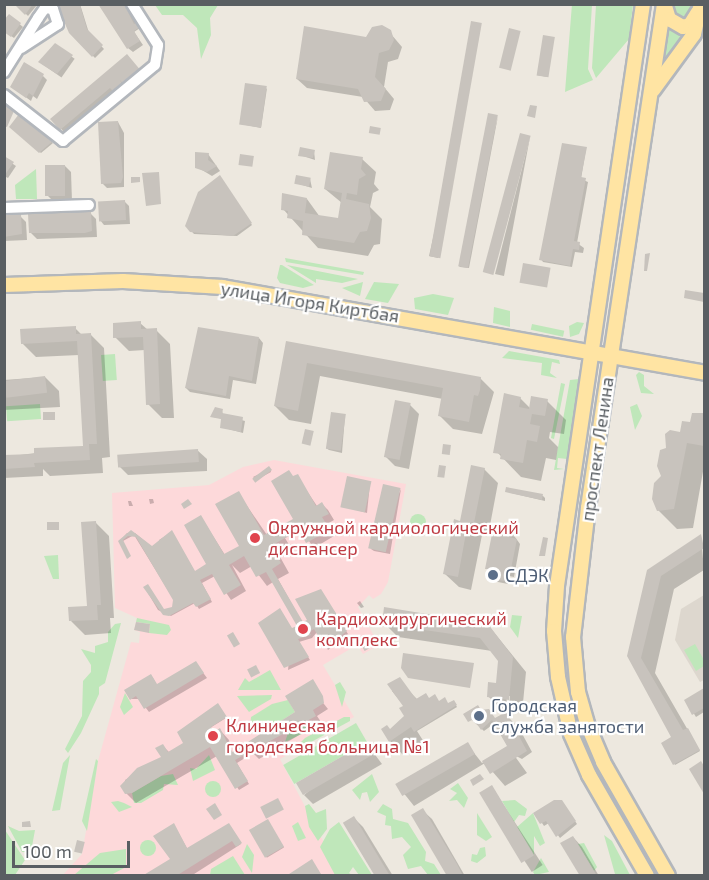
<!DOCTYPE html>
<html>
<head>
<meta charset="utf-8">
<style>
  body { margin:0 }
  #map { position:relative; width:709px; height:880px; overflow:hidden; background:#ede8df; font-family:"Exo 2",sans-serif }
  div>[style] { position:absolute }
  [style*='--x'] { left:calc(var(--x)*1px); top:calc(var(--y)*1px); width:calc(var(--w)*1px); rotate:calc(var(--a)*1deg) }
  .education>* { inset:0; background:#ddd7ce }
  .medical>* { inset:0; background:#fdd9da }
  .green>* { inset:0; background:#bfe7ba; transform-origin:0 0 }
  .round { border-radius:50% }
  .shadow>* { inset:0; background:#0003; transform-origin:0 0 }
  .building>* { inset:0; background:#c8c3bd; transform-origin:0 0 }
  .roads { filter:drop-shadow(2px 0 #b3b7bc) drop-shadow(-2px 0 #b3b7bc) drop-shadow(0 2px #b3b7bc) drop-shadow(0 -2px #b3b7bc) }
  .minor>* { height:10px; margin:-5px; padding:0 5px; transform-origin:5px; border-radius:5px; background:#fff }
  .major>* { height:14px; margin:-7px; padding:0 7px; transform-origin:7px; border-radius:7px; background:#ffe4a3 }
  .dots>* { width:16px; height:16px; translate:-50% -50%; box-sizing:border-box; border:3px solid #fff; border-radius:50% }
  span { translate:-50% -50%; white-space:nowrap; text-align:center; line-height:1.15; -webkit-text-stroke:4.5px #fff; paint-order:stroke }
  .street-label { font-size:18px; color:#595e62 }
  .health-label { font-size:18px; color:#be3a42 }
  .left { translate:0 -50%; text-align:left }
  .service-label { font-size:18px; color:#4e5e75 }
  .frame { position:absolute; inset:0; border:6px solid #595e62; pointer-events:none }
  .scale { position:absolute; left:12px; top:841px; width:118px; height:27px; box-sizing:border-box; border:3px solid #595e62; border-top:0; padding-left:8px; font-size:18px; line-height:21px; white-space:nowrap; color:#595e62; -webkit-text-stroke:4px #fff; paint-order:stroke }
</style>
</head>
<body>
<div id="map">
  <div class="education">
    <i style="clip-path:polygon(704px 595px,704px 680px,700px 682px,675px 640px,681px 609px)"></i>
  </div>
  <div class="medical">
    <i style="clip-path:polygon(274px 460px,406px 484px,388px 582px,381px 594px,373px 599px,369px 595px,358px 607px,379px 645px,363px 654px,357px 645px,323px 665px,354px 717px,280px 759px,341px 875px,62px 876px,82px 854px,98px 761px,131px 642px,139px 643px,140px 632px,134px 630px,137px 618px,115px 608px,112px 493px,209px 485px,243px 467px)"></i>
  </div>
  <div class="green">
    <i style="clip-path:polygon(572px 4px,592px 5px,588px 69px,593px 80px,565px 92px)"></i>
    <i style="clip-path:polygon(155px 5px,218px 5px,210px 18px,211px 35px,201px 59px,197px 28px,183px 15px,162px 15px)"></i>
    <i style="clip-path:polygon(596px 5px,633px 5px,629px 39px,596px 78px,592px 68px)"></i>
    <i style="clip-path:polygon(675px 5px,693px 5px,691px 18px,687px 21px,674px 16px)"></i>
    <i style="clip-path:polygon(668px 25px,694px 27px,661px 71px)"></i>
    <i style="clip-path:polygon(36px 169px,37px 199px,16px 199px,15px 185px)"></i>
    <i style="clip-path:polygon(285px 258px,364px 272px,363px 275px,286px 262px)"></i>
    <i style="clip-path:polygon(280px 265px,282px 265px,314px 285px,303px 288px,280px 283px,277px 278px)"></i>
    <i style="clip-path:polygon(287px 265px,358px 279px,342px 283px,316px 279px,316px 283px)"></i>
    <i style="clip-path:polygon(363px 282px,360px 296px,342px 288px)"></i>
    <i style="clip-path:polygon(374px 282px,399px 284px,388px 303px,365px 299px)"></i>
    <i style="clip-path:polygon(433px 294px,454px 298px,448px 315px,415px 309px,414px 298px)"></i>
    <i style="clip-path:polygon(494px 307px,510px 311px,510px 327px,493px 323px)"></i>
    <i style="clip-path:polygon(577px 322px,584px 323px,579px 334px,570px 337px,569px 326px)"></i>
    <i style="left:532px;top:324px;width:33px;height:6px;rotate:12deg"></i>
    <i style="clip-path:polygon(509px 351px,559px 360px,560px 364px,552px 362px,550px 373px,557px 378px,541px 375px,542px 363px,502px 358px)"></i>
    <i style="left:115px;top:354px;width:26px;height:14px;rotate:86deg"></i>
    <i style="clip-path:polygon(639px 372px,644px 375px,644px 386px,654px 394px,641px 393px,636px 375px)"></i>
    <i style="clip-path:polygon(579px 379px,567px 459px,558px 458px,557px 468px,564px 469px,554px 470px,570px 380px)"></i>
    <i style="clip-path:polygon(561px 383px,565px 384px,554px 439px,551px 438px)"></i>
    <i style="left:40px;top:404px;width:15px;height:34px;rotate:86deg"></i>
    <i style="clip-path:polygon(637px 404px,642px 416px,635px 430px,630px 407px)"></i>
    <i class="round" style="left:410px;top:514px;width:16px;height:16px"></i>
    <i style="clip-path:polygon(58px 555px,59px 579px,53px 579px,44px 556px)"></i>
    <i style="clip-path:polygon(512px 615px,522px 616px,518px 638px,510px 627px)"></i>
    <i style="clip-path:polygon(137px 618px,169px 625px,171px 630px,167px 635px,149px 633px,150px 624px,136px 622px)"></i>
    <i style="clip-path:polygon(121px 623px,105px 683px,99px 687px,99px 694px,81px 733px,68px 753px,65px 749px,82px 716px,83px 681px,91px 672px,91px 665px,81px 649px,95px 653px,95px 646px,108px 642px,108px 632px,115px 624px)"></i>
    <i style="clip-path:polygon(695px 644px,704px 660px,704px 666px,696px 671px,684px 650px)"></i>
    <i style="clip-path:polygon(270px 670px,281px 690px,238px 690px,245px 678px,249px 682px)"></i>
    <i style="clip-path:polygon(340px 682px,346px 692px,342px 707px,335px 685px)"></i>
    <i style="clip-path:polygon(125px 693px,133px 707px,124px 715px,120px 707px)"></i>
    <i style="clip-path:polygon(272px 695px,271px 699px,249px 712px,237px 696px)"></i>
    <i style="clip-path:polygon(288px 700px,295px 712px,278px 723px,250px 729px,251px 717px,272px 704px)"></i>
    <i style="clip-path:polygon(344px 717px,350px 717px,350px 721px,289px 754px,305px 738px)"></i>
    <i style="clip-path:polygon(305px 723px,313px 723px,310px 730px,285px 742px,288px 733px)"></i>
    <i style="left:356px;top:723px;width:22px;height:84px;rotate:60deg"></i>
    <i style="clip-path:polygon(70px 755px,60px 810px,52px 811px,63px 763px)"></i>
    <i style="clip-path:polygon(209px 755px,215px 770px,193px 781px,190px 768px,196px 769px)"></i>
    <i style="clip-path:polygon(96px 759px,98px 761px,87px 831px,82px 821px)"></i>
    <i style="clip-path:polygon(173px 774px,178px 785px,164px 784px,163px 790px,141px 803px,134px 803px,132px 793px,161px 776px)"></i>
    <i style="clip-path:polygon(372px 774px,379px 792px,370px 802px,367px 792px,362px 793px,360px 800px,352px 790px)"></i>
    <i class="round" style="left:205px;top:781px;width:16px;height:16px"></i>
    <i style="clip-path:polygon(458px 783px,468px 798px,464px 808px,457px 800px,449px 801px,457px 793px,450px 789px)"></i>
    <i style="clip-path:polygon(515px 800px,527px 809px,525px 816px,519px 815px,514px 822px,502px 801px)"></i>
    <i style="clip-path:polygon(118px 801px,124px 803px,132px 807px,119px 812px,111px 802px)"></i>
    <i style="clip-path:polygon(309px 804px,316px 813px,326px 809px,327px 829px,318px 841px,309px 827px,305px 806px)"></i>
    <i style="clip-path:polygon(383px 804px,392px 809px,393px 819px,408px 823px,426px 852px,425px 861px,434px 864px,441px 875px,428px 875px,421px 866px,408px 869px,403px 855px,411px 847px,402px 837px,392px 839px,391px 826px,385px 825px,386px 816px,377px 812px)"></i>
    <i style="clip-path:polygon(477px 813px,492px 837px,486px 841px,477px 835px)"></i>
    <i style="clip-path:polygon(533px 813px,545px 843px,540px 846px,534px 836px,534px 856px,517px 827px)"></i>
    <i style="clip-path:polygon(298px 822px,306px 838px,298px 841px,292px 826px)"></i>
    <i style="clip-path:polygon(339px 822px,372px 875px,359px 875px,353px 867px,349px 873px,352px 875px,335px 875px,320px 847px,330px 829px)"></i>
    <i style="clip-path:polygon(8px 826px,19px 831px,35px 830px,31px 852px,22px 852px)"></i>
    <i style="clip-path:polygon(5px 830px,25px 860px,15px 875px,5px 875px)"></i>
    <i style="clip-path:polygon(604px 835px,612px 841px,630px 875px,615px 874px)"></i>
    <i class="round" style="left:140px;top:840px;width:16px;height:16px"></i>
    <i style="clip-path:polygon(584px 843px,597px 867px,594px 871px,578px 844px)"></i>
    <i style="clip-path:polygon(247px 844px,254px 855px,252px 873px,242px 857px)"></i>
    <i style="clip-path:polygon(485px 847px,486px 856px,477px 863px,471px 861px,472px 854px,477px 855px,480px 848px)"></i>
    <i style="clip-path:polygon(126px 849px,126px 867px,111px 875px,74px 875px,100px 853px)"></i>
    <i style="clip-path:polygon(233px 856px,245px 875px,210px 875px,211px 869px)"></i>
    <i style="clip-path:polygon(541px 858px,549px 872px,535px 875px,533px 872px)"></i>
  </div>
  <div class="shadow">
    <i style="clip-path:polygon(16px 4px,37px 5px,28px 16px)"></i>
    <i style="clip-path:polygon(59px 4px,80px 4px,89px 33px,104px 49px,95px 58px,70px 32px)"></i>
    <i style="clip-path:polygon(127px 10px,140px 28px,134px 32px,143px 45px,133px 52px,128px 48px)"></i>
    <i style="clip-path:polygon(10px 16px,23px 27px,14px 38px,4px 31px)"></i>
    <i style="clip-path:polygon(481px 25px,438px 258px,429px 256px)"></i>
    <i style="clip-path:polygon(385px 27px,402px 47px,398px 59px,388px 62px,384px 87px,394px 99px,390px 110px,375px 111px,363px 97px,307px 88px,297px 79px)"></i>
    <i style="clip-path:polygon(554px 38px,547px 77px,537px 75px)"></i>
    <i style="left:55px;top:45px;width:24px;height:23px;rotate:35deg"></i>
    <i style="clip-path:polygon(127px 56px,129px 87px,64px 132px,52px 119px)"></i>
    <i style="clip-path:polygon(43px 76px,47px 80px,37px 99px,33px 96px,31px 101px,12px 87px)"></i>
    <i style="clip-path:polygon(267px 88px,261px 128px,241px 124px)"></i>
    <i style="clip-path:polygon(498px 116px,469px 268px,460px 267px,459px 266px)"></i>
    <i style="clip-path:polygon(118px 122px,124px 133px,124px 187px,107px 188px,102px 183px)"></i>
    <i style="clip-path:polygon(11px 127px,48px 139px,53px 143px,41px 153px)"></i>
    <i style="clip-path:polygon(530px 137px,504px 276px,495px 274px)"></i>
    <i style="clip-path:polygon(586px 149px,581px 179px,588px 182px,577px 243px,584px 248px,583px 253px,575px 252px,572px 267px,543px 262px,541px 259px)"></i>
    <i style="clip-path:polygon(314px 151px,315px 160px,300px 155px)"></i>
    <i style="clip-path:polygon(208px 154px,220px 171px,212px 176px,197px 167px)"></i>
    <i style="clip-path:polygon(4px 158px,16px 166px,8px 178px,4px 176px)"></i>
    <i style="clip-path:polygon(362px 159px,376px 172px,374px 184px,379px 190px,373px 193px,370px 207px,382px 219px,380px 244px,374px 245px,368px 256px,318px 248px,283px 209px,307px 199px,320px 217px,339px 220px,342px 203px,325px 189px)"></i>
    <i style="clip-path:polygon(65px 166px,71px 172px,72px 201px,54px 202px,48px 196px)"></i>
    <i style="clip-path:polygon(220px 177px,252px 225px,237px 236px,194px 234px,187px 226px)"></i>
    <i style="clip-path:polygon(310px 179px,312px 188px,296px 183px)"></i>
    <i style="clip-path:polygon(125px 202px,129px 206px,130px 224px,104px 225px,100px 220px)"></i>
    <i style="clip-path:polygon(90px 213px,96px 219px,97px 237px,37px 239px,31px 233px)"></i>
    <i style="clip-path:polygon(4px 216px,20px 216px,26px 222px,27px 240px,4px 241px)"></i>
    <i style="clip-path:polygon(140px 323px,148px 330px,156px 330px,170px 344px,174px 418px,162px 418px,148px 404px,145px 350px,129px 351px,115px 337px)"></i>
    <i style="clip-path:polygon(75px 328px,82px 335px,90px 334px,104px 348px,110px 457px,102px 458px,103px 473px,50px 476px,43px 469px,43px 476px,4px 478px,4px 457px,84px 447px,79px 355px,36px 357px,22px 343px)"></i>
    <i style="clip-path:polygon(259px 338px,263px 343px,256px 384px,233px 380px,230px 399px,190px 392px,186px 388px)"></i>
    <i style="clip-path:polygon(287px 343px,480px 378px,494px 392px,482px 434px,453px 429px,439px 415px,443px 399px,320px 376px,311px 424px,289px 420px,275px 406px)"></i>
    <i style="clip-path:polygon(45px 377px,59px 391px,60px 407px,4px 410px,4px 380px)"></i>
    <i style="clip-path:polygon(520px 398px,530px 408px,547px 401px,566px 420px,564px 434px,550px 432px,549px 438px,558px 447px,556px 460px,546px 458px,541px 481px,521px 477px,495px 450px)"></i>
    <i style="clip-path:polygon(410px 405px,419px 414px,409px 469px,395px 466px,386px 457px)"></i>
    <i style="clip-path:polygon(222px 410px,223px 415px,245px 421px,243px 433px,221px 427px,223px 419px,213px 417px)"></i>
    <i style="clip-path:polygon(693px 415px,704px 416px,704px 466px,693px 528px,677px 529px,658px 510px,668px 449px,692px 424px)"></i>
    <i style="clip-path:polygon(345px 416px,342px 453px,329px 450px,326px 448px)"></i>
    <i style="clip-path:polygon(197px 450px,207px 459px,207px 471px,128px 475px,119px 466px)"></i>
    <i style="clip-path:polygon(270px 469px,271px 472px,256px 480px,253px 477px)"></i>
    <i style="clip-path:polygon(484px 469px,498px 483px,488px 536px,482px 535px,471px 590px,459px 587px,445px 574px)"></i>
    <i style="clip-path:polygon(297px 476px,317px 506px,322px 504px,328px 510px,334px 520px,327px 524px,334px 536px,314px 548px,301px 530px,285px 538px,291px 548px,279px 555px,289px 573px,278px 579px,303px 624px,309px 620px,323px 594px,348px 634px,328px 650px,317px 632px,312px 638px,299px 642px,310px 660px,288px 670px,292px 630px,299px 626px,273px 582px,267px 586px,252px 566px,240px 573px,232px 565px,246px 591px,231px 600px,215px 576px,202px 583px,212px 602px,199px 609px,195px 603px,171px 616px,158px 610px,145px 588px,163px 611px,173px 608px,174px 600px,134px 535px,123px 541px,129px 559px,120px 541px,127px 533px,135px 533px,152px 547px,163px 548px,159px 540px,172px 532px,195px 572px,211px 571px,201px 517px,225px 555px,241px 546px,243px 500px,267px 535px,295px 519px,293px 478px)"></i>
    <i style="clip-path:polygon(370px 483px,367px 513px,343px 506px)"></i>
    <i style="clip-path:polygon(401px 489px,390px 554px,374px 551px,371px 549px)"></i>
    <i style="clip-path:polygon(507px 492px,543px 496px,545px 498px,545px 501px)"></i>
    <i style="clip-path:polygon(149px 499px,153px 499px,154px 503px,150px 504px)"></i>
    <i style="clip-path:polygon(128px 501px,131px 501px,133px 506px,129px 506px)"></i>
    <i style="clip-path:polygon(95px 522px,109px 536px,114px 618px,110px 618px,111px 633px,85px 635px,71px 621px,88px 607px)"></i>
    <i style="clip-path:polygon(510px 530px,520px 544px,514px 577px,509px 576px,508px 584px,493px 581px,487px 568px,498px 537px)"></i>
    <i style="clip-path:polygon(701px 536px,704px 570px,674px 589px,655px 673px,700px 751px,675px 765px,663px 743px,673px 738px,628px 656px,648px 571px)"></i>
    <i style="clip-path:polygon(360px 601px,364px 607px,361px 608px,357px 603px)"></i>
    <i style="clip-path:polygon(evenodd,384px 623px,488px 625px,526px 672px,522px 713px,502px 710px,488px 696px,497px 685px,500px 661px,492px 651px,398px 637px,384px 623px,507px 696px,510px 696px,509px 707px,506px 707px,507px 696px)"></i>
    <i style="clip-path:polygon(196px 663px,207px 678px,149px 712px,139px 699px,131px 699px,153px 678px,157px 686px)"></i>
    <i style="clip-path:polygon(405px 687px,418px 700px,448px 705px,454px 702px,457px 707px,417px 731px,424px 742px,403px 755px,390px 741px,390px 730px,406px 716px,405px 707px,392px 691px)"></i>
    <i style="clip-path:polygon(704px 690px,704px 712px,696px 717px,686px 701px)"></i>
    <i style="clip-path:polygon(320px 699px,328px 709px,317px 716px,321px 722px,259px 759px,253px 753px,237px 763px,249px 784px,239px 790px,217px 756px,136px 803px,126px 793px,125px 780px,163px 758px,163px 746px,170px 753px,186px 743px,218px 705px,226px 718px,210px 728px,215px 733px,220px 730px,229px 740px,232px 754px)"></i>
    <i style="clip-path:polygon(481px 711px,496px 720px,505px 714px,519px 728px,532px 752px,522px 759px,514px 755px,527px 773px,505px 786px,485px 763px,414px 806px,398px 786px,467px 744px,482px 763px,508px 747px,495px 723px,484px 731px,465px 714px)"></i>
    <i style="clip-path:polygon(367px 744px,382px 764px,313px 804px,304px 795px)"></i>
    <i style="left:492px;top:787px;width:93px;height:13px;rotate:57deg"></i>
    <i style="clip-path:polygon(564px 805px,577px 824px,560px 838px,549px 823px,544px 826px,536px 814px)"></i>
    <i style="clip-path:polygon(422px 810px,432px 819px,465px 876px,449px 876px)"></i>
    <i style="clip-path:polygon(354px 818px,363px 827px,393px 876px,377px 876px)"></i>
    <i style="left:268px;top:821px;width:31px;height:20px;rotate:59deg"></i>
    <i style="clip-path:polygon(174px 825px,188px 850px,229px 825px,241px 844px,191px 876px,145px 876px,172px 859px)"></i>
    <i style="clip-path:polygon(573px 837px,582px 847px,599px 876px,582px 876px)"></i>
    <i style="clip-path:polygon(312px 861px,321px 875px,289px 876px)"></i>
  </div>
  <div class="building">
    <i style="clip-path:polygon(14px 4px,33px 4px,25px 15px)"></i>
    <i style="clip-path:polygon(98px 4px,124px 4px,134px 24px,137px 22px,140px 27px,134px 31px,140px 41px,127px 49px)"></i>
    <i style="clip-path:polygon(57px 5px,80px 5px,87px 29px,103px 45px,92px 57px,69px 33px)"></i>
    <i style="clip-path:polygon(9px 14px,21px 23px,11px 37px,4px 32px,4px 20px)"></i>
    <i style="left:471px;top:21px;width:11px;height:239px;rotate:10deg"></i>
    <i style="clip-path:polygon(382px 25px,391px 30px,394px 40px,389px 50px,379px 53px,375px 77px,386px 89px,381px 101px,364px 102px,358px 89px,296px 79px,304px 26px,366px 37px,372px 27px)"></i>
    <i style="left:509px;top:28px;width:12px;height:41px;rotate:14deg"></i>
    <i style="left:543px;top:35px;width:12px;height:41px;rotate:9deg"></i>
    <i style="clip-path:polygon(55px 43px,73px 55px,57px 74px,38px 62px)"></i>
    <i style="clip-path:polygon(127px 54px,142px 72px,125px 86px,120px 80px,123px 87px,115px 93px,110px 88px,60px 130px,50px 119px)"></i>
    <i style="clip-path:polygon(24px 62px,44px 74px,33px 96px,29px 93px,26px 98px,10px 87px)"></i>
    <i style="left:245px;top:83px;width:22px;height:42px;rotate:8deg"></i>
    <i style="clip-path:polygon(4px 98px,14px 111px,7px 127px,4px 126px)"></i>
    <i style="clip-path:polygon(530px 105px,537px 106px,535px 118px,527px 116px)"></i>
    <i style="left:488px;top:113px;width:10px;height:156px;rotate:11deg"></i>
    <i style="clip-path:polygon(19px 114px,53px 141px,39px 153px,9px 127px)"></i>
    <i style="clip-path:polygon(118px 121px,123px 177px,121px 183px,101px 184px,98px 122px)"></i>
    <i style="left:370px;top:126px;width:11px;height:7px;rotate:10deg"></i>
    <i style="left:520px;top:133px;width:11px;height:144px;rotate:15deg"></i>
    <i style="clip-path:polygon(562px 143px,587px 147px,581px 177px,586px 178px,574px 241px,580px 242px,579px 250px,573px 249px,570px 266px,539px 260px)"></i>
    <i style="clip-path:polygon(300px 147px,315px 150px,313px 158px,298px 156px)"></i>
    <i style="clip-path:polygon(195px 152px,209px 153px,208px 160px,217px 166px,207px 172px,195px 168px)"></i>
    <i style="clip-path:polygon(330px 152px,363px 157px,361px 169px,366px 175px,359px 179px,357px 195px,347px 193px,346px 199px,369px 204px,371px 218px,367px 231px,360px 232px,354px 243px,302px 235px,303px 221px,287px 218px,288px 211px,281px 210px,282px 193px,307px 198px,305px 213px,338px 218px,342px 193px,324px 189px)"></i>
    <i style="left:240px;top:154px;width:14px;height:11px;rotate:8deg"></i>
    <i style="clip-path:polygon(4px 156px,14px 162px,4px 176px)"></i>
    <i style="left:45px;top:165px;width:20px;height:31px"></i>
    <i style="clip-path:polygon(159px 172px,161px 204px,146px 206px,142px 173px)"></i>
    <i style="clip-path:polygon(220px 175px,252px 223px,233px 236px,190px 232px,185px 226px,198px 192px)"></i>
    <i style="left:296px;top:175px;width:15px;height:9px;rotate:11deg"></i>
    <i style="clip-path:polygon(131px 177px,140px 177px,140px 182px,131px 183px)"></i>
    <i style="left:125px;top:200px;width:20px;height:27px;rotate:87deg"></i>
    <i style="clip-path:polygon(91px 211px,92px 231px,85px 233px,29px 233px,28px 214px)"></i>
    <i style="clip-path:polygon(21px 214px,22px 234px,4px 237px,4px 215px)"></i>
    <i style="clip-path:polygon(650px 253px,647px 271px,644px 271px,645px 254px)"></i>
    <i style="left:523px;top:263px;width:28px;height:20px;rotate:10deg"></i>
    <i style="clip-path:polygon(685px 290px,704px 293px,704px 302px,684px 298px)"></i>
    <i style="clip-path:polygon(141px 321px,141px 329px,157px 328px,160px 404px,146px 405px,143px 337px,113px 338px,113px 323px)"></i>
    <i style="clip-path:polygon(76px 326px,76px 334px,91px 333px,97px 444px,89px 444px,90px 460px,34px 463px,35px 467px,4px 469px,4px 455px,34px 454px,34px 448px,83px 446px,77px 341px,21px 344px,20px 329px)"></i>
    <i style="clip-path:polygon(198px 327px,259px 337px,252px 381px,229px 376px,226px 396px,185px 388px)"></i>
    <i style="clip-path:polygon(286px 341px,481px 377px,480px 390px,478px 396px,474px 395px,469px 422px,438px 416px,443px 388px,307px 363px,298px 411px,274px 406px)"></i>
    <i style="left:45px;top:376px;width:17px;height:41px;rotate:83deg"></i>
    <i style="clip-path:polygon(504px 393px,521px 397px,519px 407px,529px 409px,531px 396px,548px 399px,545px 416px,532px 414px,530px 424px,540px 426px,537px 442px,527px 440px,523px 463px,500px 459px,501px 454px,493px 453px)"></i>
    <i style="left:395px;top:400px;width:16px;height:58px;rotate:11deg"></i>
    <i style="clip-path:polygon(215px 407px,223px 409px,222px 413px,243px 417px,241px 432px,220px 428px,221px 419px,210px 417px)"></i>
    <i style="left:55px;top:412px;width:8px;height:12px;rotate:90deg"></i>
    <i style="left:331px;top:412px;width:15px;height:37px;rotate:8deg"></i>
    <i style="clip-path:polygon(692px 413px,704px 413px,704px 446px,687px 443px,674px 509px,657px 511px,652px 499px,654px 483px,661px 476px,657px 466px,660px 450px,666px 448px,665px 434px,670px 430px,680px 432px,682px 421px,690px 422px)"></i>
    <i style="left:305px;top:429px;width:9px;height:15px;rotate:13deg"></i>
    <i style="left:443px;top:444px;width:8px;height:10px;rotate:7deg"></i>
    <i style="left:198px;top:449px;width:13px;height:81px;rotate:86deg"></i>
    <i style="left:439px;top:465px;width:7px;height:12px;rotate:8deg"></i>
    <i style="clip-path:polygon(471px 465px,485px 468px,474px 523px,468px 522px,458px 577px,443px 574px,454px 519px,460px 521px)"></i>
    <i style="left:269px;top:466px;width:5px;height:21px;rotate:53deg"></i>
    <i style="clip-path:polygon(289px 470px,293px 476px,298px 474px,316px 506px,322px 502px,329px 514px,322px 517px,330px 530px,306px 543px,299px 530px,271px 546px,281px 563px,272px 569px,303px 622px,307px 620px,295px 599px,321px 589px,347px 631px,325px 648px,314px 629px,309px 632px,311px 635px,298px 639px,309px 657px,284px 668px,258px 623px,280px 608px,292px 628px,297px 626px,266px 572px,256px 577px,244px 556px,229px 565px,241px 585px,224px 595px,212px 574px,200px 580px,211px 599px,196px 607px,193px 603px,169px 616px,163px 615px,143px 587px,148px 584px,164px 609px,172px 607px,173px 600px,136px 537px,128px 536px,123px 540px,131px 556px,127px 559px,118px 541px,131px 530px,152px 546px,172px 530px,195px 571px,206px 564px,184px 525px,201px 515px,224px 554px,239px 546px,215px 504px,239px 491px,264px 535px,293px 519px,271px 481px)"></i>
    <i style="left:347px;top:476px;width:25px;height:32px;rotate:12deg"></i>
    <i style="left:383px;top:484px;width:18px;height:66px;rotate:13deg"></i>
    <i style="clip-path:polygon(506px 487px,543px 494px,542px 500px,505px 492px)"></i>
    <i style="clip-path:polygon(188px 499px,192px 504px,184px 509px,181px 504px)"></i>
    <i style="clip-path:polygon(96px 521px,101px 605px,97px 605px,98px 620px,69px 621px,68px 607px,87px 606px,81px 522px)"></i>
    <i style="left:59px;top:522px;width:8px;height:12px;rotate:90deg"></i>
    <i style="clip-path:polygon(499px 526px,511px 528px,509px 537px,517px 539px,510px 574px,505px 572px,504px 581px,487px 578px,488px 569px,485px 569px,492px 534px,497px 535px)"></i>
    <i style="clip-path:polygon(701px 534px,704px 548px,661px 576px,641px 658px,683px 730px,688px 728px,700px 750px,673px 765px,661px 743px,671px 737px,627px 656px,647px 570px)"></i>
    <i style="clip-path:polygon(543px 537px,548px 538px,545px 556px,539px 556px)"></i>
    <i style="clip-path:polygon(384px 607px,488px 624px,513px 657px,509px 700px,487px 697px,488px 682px,496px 683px,498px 661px,480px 638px,382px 624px)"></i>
    <i style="clip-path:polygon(136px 622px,150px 624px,149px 633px,134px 630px)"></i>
    <i style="left:233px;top:632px;width:14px;height:7px;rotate:60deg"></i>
    <i style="left:371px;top:638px;width:8px;height:12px;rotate:60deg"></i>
    <i style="clip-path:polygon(403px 653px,474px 663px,470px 688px,408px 678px,401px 668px)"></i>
    <i style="clip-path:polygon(196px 661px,204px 673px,144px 709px,136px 696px,130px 700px,124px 690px,151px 674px,157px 684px)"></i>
    <i style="left:256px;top:665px;width:9px;height:10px;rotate:63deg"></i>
    <i style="clip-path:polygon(400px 677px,416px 699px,426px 693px,429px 698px,435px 694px,439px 701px,445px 697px,448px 703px,454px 700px,457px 705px,414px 732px,411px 727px,389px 742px,381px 729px,387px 725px,390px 729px,404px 716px,399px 708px,403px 706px,387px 684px)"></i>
    <i style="clip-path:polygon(313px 679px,323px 696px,324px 703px,313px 710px,316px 716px,235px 760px,248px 781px,235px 789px,210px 747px,132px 793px,125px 794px,120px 786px,137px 768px,161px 757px,155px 748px,163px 744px,168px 752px,183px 743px,177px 732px,218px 703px,227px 717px,211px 727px,214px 732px,220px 728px,232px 752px,295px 712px,285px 696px)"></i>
    <i style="clip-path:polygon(704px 688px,704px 708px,692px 715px,684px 700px)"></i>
    <i style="clip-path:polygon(478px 705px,481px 710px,489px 709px,495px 718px,506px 712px,527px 751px,490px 774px,482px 761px,507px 746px,492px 720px,481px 730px,474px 719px,468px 722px,463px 714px)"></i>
    <i style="left:367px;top:742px;width:14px;height:82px;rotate:60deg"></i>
    <i style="left:468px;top:742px;width:14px;height:84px;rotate:60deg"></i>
    <i style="clip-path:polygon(701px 761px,704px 766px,704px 794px,689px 769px)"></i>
    <i style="clip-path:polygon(480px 774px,484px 779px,473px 786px,470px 780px)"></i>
    <i style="left:492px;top:785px;width:82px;height:15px;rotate:59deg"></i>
    <i style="left:278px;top:798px;width:13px;height:20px;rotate:63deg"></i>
    <i style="clip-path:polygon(554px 800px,562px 800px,576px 821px,556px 837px,546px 821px,540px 824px,533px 813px)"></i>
    <i style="clip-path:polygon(215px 803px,222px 815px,214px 820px,206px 809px)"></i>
    <i style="clip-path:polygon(423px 808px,457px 864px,463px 876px,447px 876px,411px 815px)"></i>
    <i style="left:354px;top:816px;width:70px;height:13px;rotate:59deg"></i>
    <i style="left:268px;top:819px;width:32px;height:22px;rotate:60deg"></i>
    <i style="clip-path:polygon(30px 821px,31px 827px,22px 827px,22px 822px)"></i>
    <i style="clip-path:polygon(174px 823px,187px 848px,229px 823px,242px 843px,236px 847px,232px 841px,176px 876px,142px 876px,170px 859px,153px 836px)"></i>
    <i style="clip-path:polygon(573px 836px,597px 876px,580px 876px,560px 843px)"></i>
    <i style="left:77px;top:840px;width:8px;height:12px;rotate:14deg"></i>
    <i style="clip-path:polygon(312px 859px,321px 874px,286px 876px)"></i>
  </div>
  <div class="roads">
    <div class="minor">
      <i style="--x:4;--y:72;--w:64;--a:-57.8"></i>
      <i style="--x:38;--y:18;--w:12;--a:-55"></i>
      <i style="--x:45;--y:8;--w:8;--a:7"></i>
      <i style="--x:53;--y:9;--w:16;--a:72"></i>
      <i style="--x:58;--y:24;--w:44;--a:147"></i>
      <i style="--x:4;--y:95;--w:75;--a:37.9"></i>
      <i style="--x:63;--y:141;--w:119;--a:-39.6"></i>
      <i style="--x:155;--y:65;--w:20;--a:-81"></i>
      <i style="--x:158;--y:45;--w:49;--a:-122.4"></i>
      <i style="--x:4;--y:208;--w:85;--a:-2"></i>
    </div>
    <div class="major">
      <i style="--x:643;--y:4;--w:588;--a:98.41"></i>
      <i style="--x:557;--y:586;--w:45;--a:93.8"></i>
      <i style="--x:554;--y:631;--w:46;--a:85"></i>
      <i style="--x:558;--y:677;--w:58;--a:77.2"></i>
      <i style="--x:571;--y:734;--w:45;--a:66.3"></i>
      <i style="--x:589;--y:775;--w:116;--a:60.1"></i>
      <i style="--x:664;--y:4;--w:510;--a:98.58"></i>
      <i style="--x:588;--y:508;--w:130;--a:96.6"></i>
      <i style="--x:573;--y:637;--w:55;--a:84.8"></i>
      <i style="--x:578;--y:692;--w:35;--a:74"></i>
      <i style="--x:588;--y:726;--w:39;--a:67"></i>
      <i style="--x:603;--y:762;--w:131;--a:60.3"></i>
      <i style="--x:665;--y:6;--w:14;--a:73"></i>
      <i style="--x:669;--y:19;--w:16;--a:30"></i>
      <i style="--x:683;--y:27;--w:7;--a:-16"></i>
      <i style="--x:690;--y:25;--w:15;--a:-58"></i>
      <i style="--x:653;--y:90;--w:69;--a:-53.8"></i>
      <i style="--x:694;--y:34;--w:31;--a:-77"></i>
      <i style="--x:4;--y:285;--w:119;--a:-1.9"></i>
      <i style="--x:123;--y:281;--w:100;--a:3.4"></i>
      <i style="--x:223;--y:287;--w:489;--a:10.1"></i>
    </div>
  </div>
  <div class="dots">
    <i style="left:255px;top:538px;background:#e0444e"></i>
    <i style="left:493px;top:575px;background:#5c6f8a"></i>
    <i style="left:303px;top:629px;background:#e0444e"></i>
    <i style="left:479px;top:716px;background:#5c6f8a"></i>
    <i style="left:213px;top:736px;background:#e0444e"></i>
  </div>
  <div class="street-label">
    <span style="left:310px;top:302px;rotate:9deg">улица Игоря Киртбая</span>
    <span style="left:597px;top:449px;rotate:-82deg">проспект Ленина</span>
  </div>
  <div class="health-label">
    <span class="left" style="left:268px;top:538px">Окружной кардиологический<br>диспансер</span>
    <span class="left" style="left:316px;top:629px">Кардиохирургический<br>комплекс</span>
    <span class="left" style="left:226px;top:736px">Клиническая<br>городская больница №1</span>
  </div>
  <div class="service-label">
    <span class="left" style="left:505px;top:575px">СДЭК</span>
    <span class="left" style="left:491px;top:716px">Городская<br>служба занятости</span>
  </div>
  <div class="frame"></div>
  <div class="scale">100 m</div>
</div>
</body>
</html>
